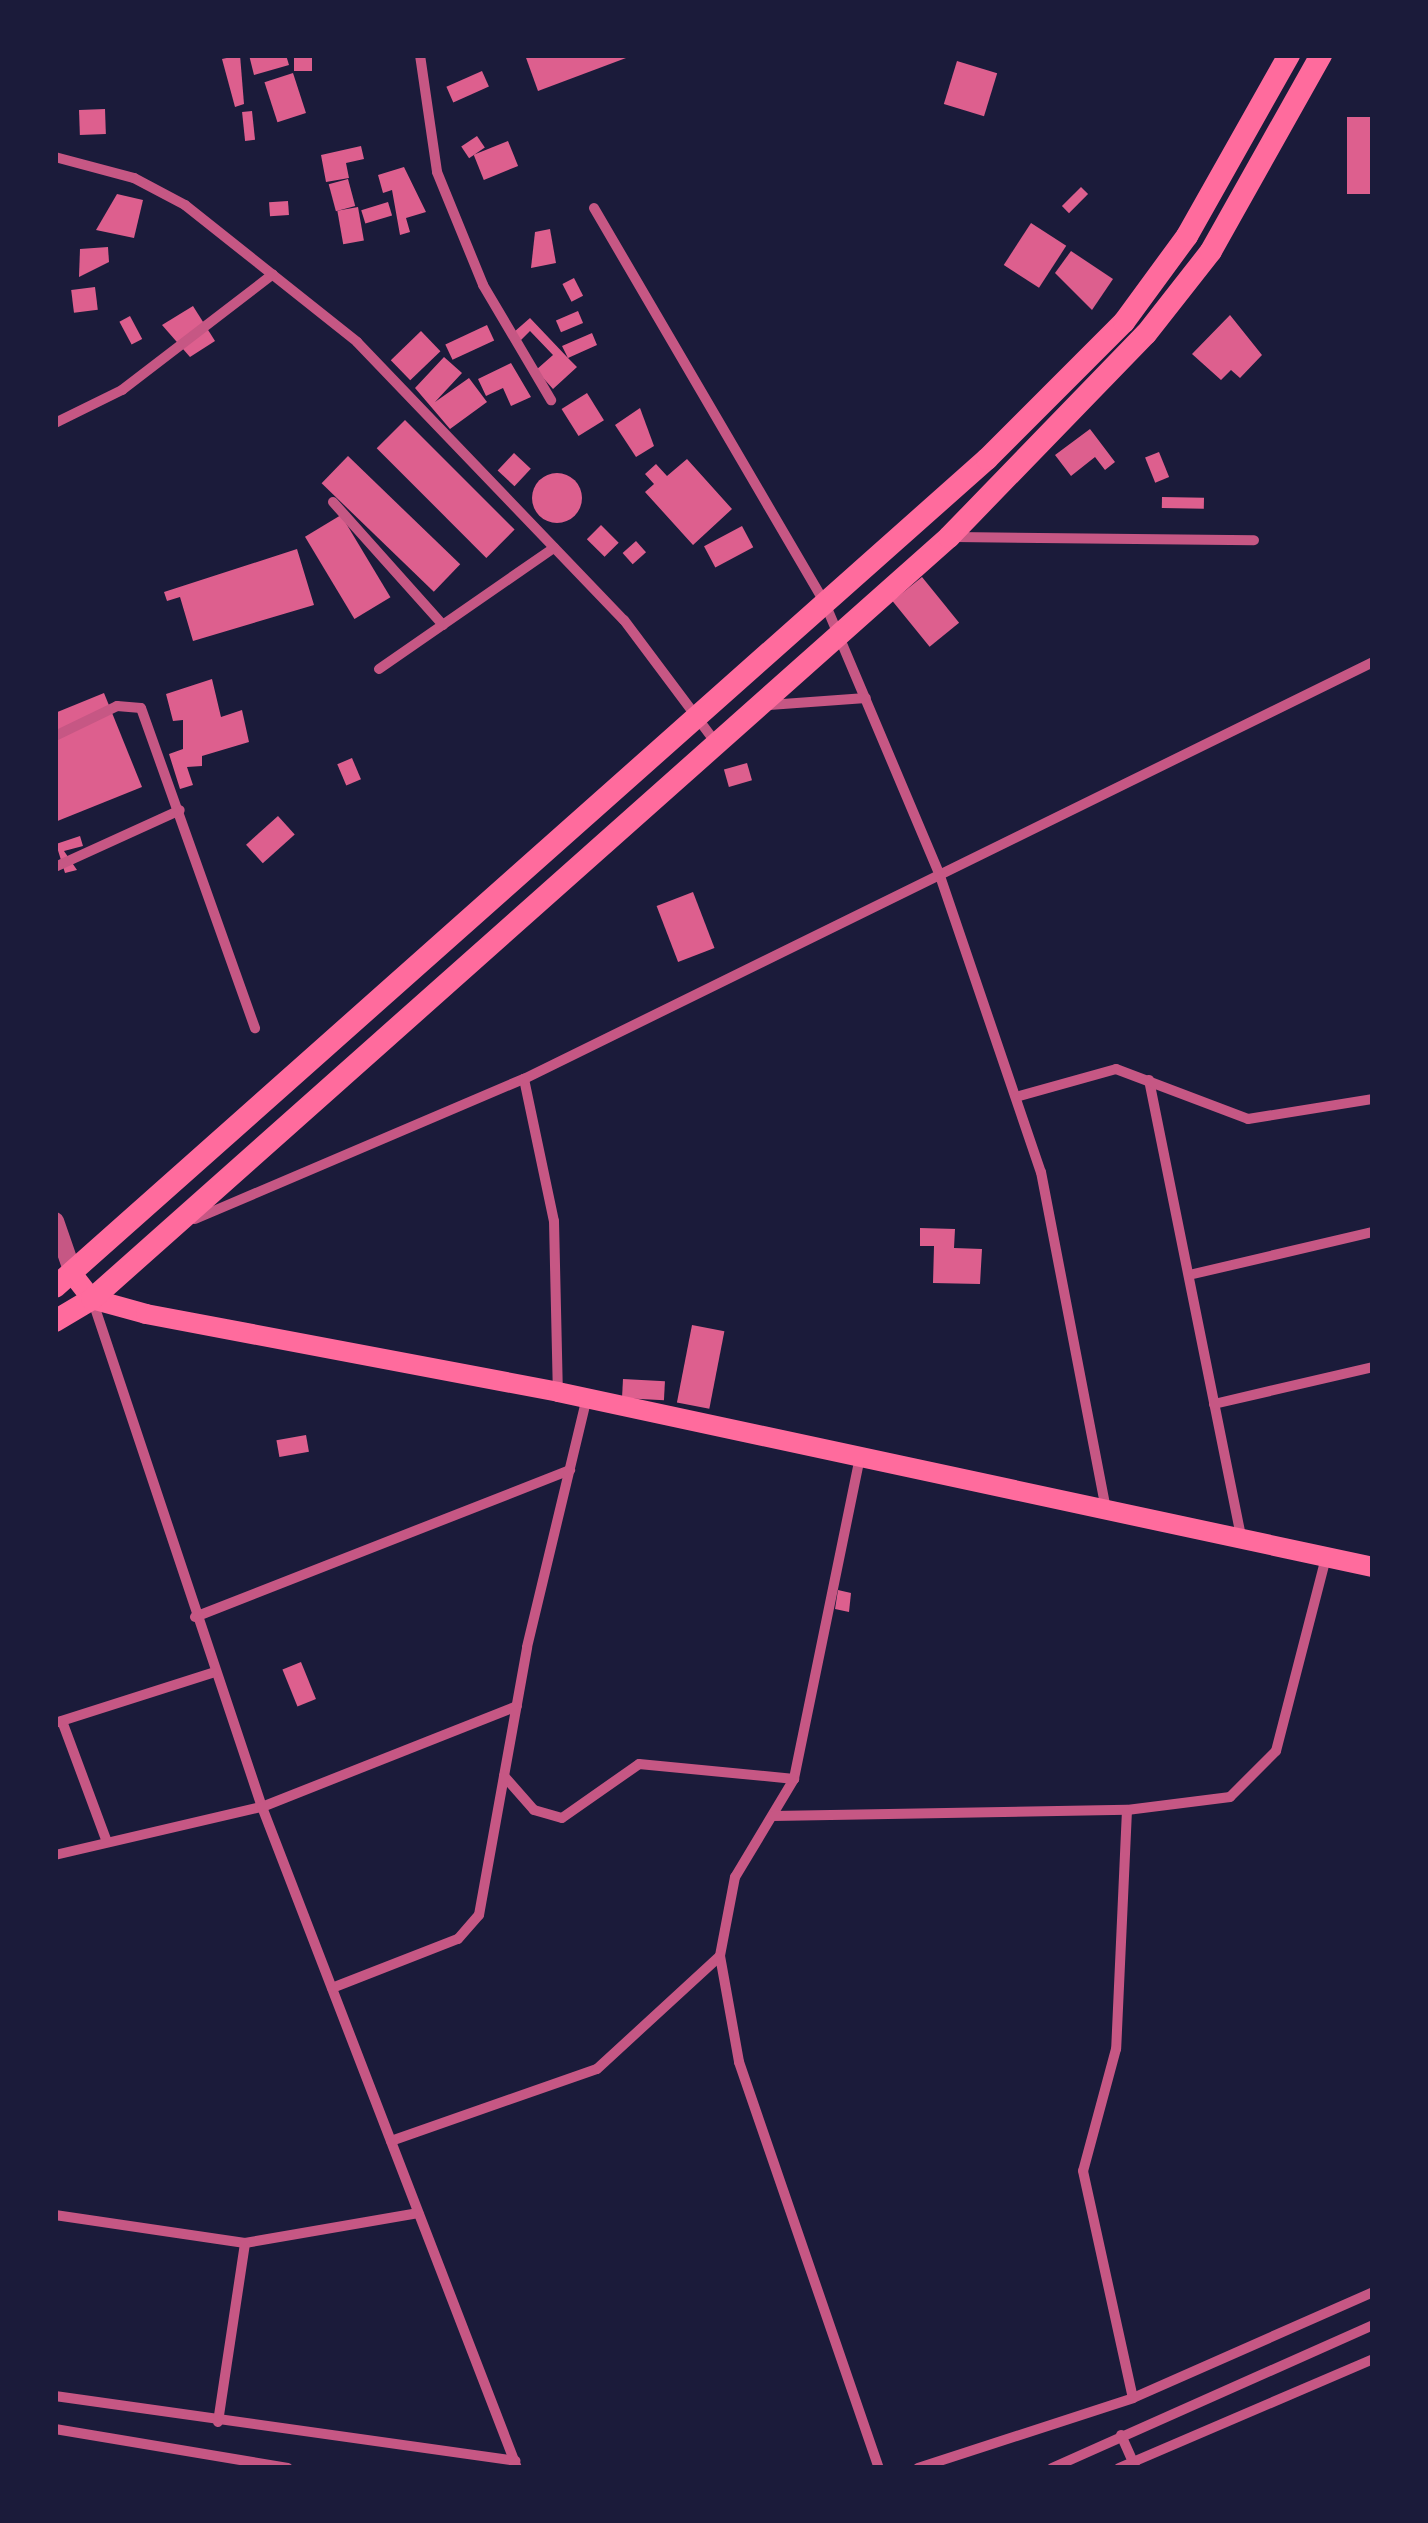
<!DOCTYPE html>
<html>
<head>
<meta charset="utf-8">
<style>
  body { margin:0 }
  #map { position:relative; width:1428px; height:2523px; overflow:hidden; background:#1b1b3a; font-family:"Fira Sans",sans-serif }
  div>[style] { position:absolute }
  [style*='--x'] { left:calc(var(--x)*1px); top:calc(var(--y)*1px); width:calc(var(--w)*1px); rotate:calc(var(--a)*1deg) }
  .building>* { inset:0; background:#dd5f8e; transform-origin:0 0 }
  .round { border-radius:50% }
  .minor>* { height:10px; margin:-5px; padding:0 5px; transform-origin:5px; border-radius:5px; background:#c65784 }
  .tertiary>* { height:18px; margin:-9px; padding:0 9px; transform-origin:9px; border-radius:9px; background:#c65784 }
  .secondary>* { height:20px; margin:-10px; padding:0 10px; transform-origin:10px; border-radius:10px; background:#ff6b9d }
  .primary>* { height:22px; margin:-11px; padding:0 11px; transform-origin:11px; border-radius:11px; background:#ff6b9d }
  span { translate:-50% -50%; white-space:nowrap; text-align:center; line-height:1.15; -webkit-text-stroke:10px #1b1b3a; paint-order:stroke }
  .frame { position:absolute; inset:0; border:58px solid #1b1b3a; pointer-events:none }
</style>
</head>
<body>
<div id="map">
  <div class="building">
    <i style="clip-path:polygon(240px 55px,244px 104px,235px 107px,222px 59px)"></i>
    <i style="clip-path:polygon(249px 55px,286px 55px,289px 65px,254px 75px)"></i>
    <i style="left:294px;top:55px;width:18px;height:16px"></i>
    <i style="clip-path:polygon(525px 55px,634px 55px,538px 91px)"></i>
    <i style="left:957px;top:61px;width:42px;height:45px;rotate:17deg"></i>
    <i style="left:482px;top:71px;width:17px;height:39px;rotate:66deg"></i>
    <i style="left:293px;top:73px;width:42px;height:30px;rotate:72deg"></i>
    <i style="left:105px;top:109px;width:25px;height:26px;rotate:88deg"></i>
    <i style="left:252px;top:111px;width:29px;height:10px;rotate:84deg"></i>
    <i style="left:1347px;top:117px;width:26px;height:77px"></i>
    <i style="left:477px;top:136px;width:14px;height:19px;rotate:56deg"></i>
    <i style="left:508px;top:141px;width:27px;height:37px;rotate:68deg"></i>
    <i style="clip-path:polygon(361px 146px,364px 159px,346px 163px,349px 178px,326px 182px,321px 155px)"></i>
    <i style="clip-path:polygon(404px 167px,426px 212px,406px 218px,410px 232px,400px 235px,392px 190px,383px 193px,378px 175px)"></i>
    <i style="left:348px;top:179px;width:28px;height:20px;rotate:75deg"></i>
    <i style="left:1081px;top:187px;width:10px;height:27px;rotate:45deg"></i>
    <i style="clip-path:polygon(117px 194px,143px 200px,134px 238px,96px 230px)"></i>
    <i style="left:288px;top:201px;width:14px;height:19px;rotate:86deg"></i>
    <i style="left:388px;top:202px;width:14px;height:28px;rotate:73deg"></i>
    <i style="left:358px;top:207px;width:34px;height:21px;rotate:80deg"></i>
    <i style="left:1031px;top:223px;width:42px;height:50px;rotate:33deg"></i>
    <i style="clip-path:polygon(550px 229px,556px 263px,531px 268px,535px 232px)"></i>
    <i style="clip-path:polygon(108px 247px,109px 262px,79px 277px,80px 249px)"></i>
    <i style="clip-path:polygon(1071px 251px,1113px 279px,1092px 310px,1055px 273px)"></i>
    <i style="left:574px;top:278px;width:20px;height:13px;rotate:63deg"></i>
    <i style="left:95px;top:287px;width:23px;height:24px;rotate:83deg"></i>
    <i style="clip-path:polygon(193px 306px,215px 341px,190px 357px,162px 325px)"></i>
    <i style="left:578px;top:311px;width:13px;height:24px;rotate:67deg"></i>
    <i style="clip-path:polygon(1230px 315px,1262px 355px,1240px 378px,1231px 370px,1221px 380px,1192px 354px)"></i>
    <i style="left:130px;top:316px;width:26px;height:12px;rotate:62deg"></i>
    <i style="clip-path:polygon(530px 318px,568px 358px,562px 346px,592px 333px,597px 345px,568px 358px,577px 367px,553px 389px,536px 370px,553px 355px,530px 331px,521px 340px,514px 332px)"></i>
    <i style="left:487px;top:325px;width:17px;height:46px;rotate:65deg"></i>
    <i style="left:421px;top:331px;width:28px;height:42px;rotate:46deg"></i>
    <i style="clip-path:polygon(444px 357px,462px 373px,435px 402px,469px 378px,487px 402px,450px 429px,415px 388px)"></i>
    <i style="clip-path:polygon(511px 363px,531px 397px,511px 406px,503px 388px,486px 396px,478px 379px)"></i>
    <i style="left:587px;top:393px;width:32px;height:30px;rotate:58deg"></i>
    <i style="clip-path:polygon(640px 408px,654px 446px,636px 457px,615px 425px)"></i>
    <i style="left:405px;top:420px;width:155px;height:40px;rotate:45deg"></i>
    <i style="clip-path:polygon(1090px 429px,1115px 462px,1105px 470px,1095px 457px,1071px 476px,1055px 455px)"></i>
    <i style="left:1159px;top:452px;width:27px;height:15px;rotate:68deg"></i>
    <i style="left:514px;top:453px;width:23px;height:24px;rotate:43deg"></i>
    <i style="left:348px;top:456px;width:156px;height:38px;rotate:44deg"></i>
    <i style="clip-path:polygon(687px 459px,732px 509px,693px 545px,645px 492px,654px 484px,645px 474px,656px 464px,667px 476px)"></i>
    <i class="round" style="left:532px;top:473px;width:50px;height:50px"></i>
    <i style="left:1162px;top:497px;width:42px;height:11px;rotate:1deg"></i>
    <i style="left:341px;top:515px;width:96px;height:42px;rotate:59deg"></i>
    <i style="left:601px;top:525px;width:25px;height:20px;rotate:45deg"></i>
    <i style="left:742px;top:526px;width:24px;height:43px;rotate:62deg"></i>
    <i style="left:636px;top:541px;width:15px;height:18px;rotate:48deg"></i>
    <i style="clip-path:polygon(297px 549px,314px 605px,193px 641px,180px 597px,167px 601px,164px 592px)"></i>
    <i style="left:922px;top:577px;width:59px;height:38px;rotate:51deg"></i>
    <i style="clip-path:polygon(212px 679px,221px 717px,242px 710px,249px 742px,202px 756px,202px 766px,187px 767px,193px 785px,180px 789px,169px 754px,183px 749px,183px 720px,173px 721px,166px 694px)"></i>
    <i style="clip-path:polygon(104px 693px,142px 787px,55px 822px,55px 713px)"></i>
    <i style="left:352px;top:758px;width:23px;height:16px;rotate:67deg"></i>
    <i style="left:747px;top:763px;width:18px;height:24px;rotate:74deg"></i>
    <i style="left:278px;top:816px;width:25px;height:43px;rotate:48deg"></i>
    <i style="clip-path:polygon(80px 836px,83px 846px,64px 851px,77px 870px,65px 873px,56px 844px)"></i>
    <i style="left:693px;top:892px;width:60px;height:39px;rotate:69deg"></i>
    <i style="clip-path:polygon(920px 1228px,955px 1229px,954px 1248px,982px 1249px,980px 1284px,933px 1283px,934px 1246px,920px 1246px)"></i>
    <i style="left:692px;top:1325px;width:33px;height:79px;rotate:11deg"></i>
    <i style="left:623px;top:1379px;width:42px;height:19px;rotate:3deg"></i>
    <i style="left:306px;top:1435px;width:17px;height:30px;rotate:80deg"></i>
    <i style="clip-path:polygon(838px 1590px,851px 1593px,849px 1612px,835px 1609px)"></i>
    <i style="left:301px;top:1662px;width:40px;height:20px;rotate:68deg"></i>
  </div>
  <div class="minor">
    <i style="--x:420;--y:55;--w:118;--a:81.7"></i>
    <i style="--x:437;--y:172;--w:122;--a:67.8"></i>
    <i style="--x:483;--y:285;--w:134;--a:59.4"></i>
    <i style="--x:55;--y:157;--w:82;--a:14.9"></i>
    <i style="--x:134;--y:178;--w:58;--a:27.9"></i>
    <i style="--x:185;--y:205;--w:220;--a:38.5"></i>
    <i style="--x:357;--y:342;--w:385;--a:46.2"></i>
    <i style="--x:624;--y:620;--w:154;--a:53.2"></i>
    <i style="--x:594;--y:208;--w:455;--a:59.7"></i>
    <i style="--x:824;--y:601;--w:295;--a:67.1"></i>
    <i style="--x:939;--y:873;--w:316;--a:71.2"></i>
    <i style="--x:1041;--y:1172;--w:343;--a:79.1"></i>
    <i style="--x:55;--y:423;--w:75;--a:-26.2"></i>
    <i style="--x:122;--y:390;--w:190;--a:-37.5"></i>
    <i style="--x:333;--y:502;--w:165;--a:48.2"></i>
    <i style="--x:955;--y:537;--w:299;--a:0.6"></i>
    <i style="--x:379;--y:669;--w:213;--a:-34.7"></i>
    <i style="--x:769;--y:705;--w:97;--a:-4.1"></i>
    <i style="--x:55;--y:736;--w:69;--a:-25.8"></i>
    <i style="--x:117;--y:706;--w:24;--a:5"></i>
    <i style="--x:141;--y:708;--w:340;--a:70.4"></i>
    <i style="--x:55;--y:867;--w:137;--a:-24.5"></i>
    <i style="--x:524;--y:1079;--w:145;--a:78.1"></i>
    <i style="--x:554;--y:1221;--w:171;--a:88.7"></i>
    <i style="--x:1149;--y:1080;--w:466;--a:78.6"></i>
    <i style="--x:1016;--y:1097;--w:104;--a:-15.6"></i>
    <i style="--x:1116;--y:1069;--w:141;--a:20.7"></i>
    <i style="--x:1248;--y:1119;--w:127;--a:-9.1"></i>
    <i style="--x:195;--y:1219;--w:358;--a:-23.1"></i>
    <i style="--x:524;--y:1079;--w:946;--a:-26.16"></i>
    <i style="--x:1189;--y:1275;--w:189;--a:-13.2"></i>
    <i style="--x:92;--y:1299;--w:536;--a:71.5"></i>
    <i style="--x:262;--y:1807;--w:708;--a:68.9"></i>
    <i style="--x:1214;--y:1404;--w:163;--a:-13.1"></i>
    <i style="--x:860;--y:1457;--w:329;--a:101.6"></i>
    <i style="--x:794;--y:1779;--w:114;--a:121"></i>
    <i style="--x:735;--y:1877;--w:80;--a:100.8"></i>
    <i style="--x:720;--y:1956;--w:108;--a:79.8"></i>
    <i style="--x:739;--y:2062;--w:429;--a:71"></i>
    <i style="--x:195;--y:1617;--w:403;--a:-21.4"></i>
    <i style="--x:62;--y:1721;--w:129;--a:69.6"></i>
    <i style="--x:55;--y:1723;--w:168;--a:-17.7"></i>
    <i style="--x:504;--y:1776;--w:45;--a:48.6"></i>
    <i style="--x:534;--y:1810;--w:29;--a:16"></i>
    <i style="--x:562;--y:1818;--w:94;--a:-35"></i>
    <i style="--x:639;--y:1764;--w:156;--a:5.5"></i>
    <i style="--x:1127;--y:1810;--w:239;--a:92.6"></i>
    <i style="--x:1116;--y:2049;--w:126;--a:105.1"></i>
    <i style="--x:1083;--y:2171;--w:232;--a:77.6"></i>
    <i style="--x:773;--y:1816;--w:354;--a:-1"></i>
    <i style="--x:1127;--y:1810;--w:104;--a:-7.2"></i>
    <i style="--x:1230;--y:1797;--w:65;--a:-45"></i>
    <i style="--x:1276;--y:1751;--w:200;--a:-75.5"></i>
    <i style="--x:55;--y:1855;--w:212;--a:-13.1"></i>
    <i style="--x:262;--y:1807;--w:274;--a:-21.6"></i>
    <i style="--x:332;--y:1988;--w:135;--a:-21.3"></i>
    <i style="--x:458;--y:1939;--w:32;--a:-49"></i>
    <i style="--x:479;--y:1915;--w:272;--a:-79.8"></i>
    <i style="--x:527;--y:1647;--w:256;--a:-76.5"></i>
    <i style="--x:391;--y:2141;--w:218;--a:-19.3"></i>
    <i style="--x:597;--y:2069;--w:167;--a:-42.6"></i>
    <i style="--x:55;--y:2215;--w:192;--a:8.4"></i>
    <i style="--x:245;--y:2243;--w:176;--a:-9.8"></i>
    <i style="--x:55;--y:2396;--w:465;--a:8"></i>
    <i style="--x:218;--y:2422;--w:181;--a:-81.4"></i>
    <i style="--x:55;--y:2429;--w:236;--a:9.5"></i>
    <i style="--x:1121;--y:2435;--w:36;--a:66"></i>
    <i style="--x:918;--y:2468;--w:226;--a:-18"></i>
    <i style="--x:1133;--y:2398;--w:262;--a:-23.8"></i>
    <i style="--x:1052;--y:2468;--w:351;--a:-24"></i>
    <i style="--x:1119;--y:2468;--w:276;--a:-23.2"></i>
  </div>
  <div class="tertiary">
    <i style="--x:55;--y:1221;--w:58;--a:70.9"></i>
  </div>
  <div class="secondary">
    <i style="--x:74;--y:1276;--w:29;--a:52"></i>
    <i style="--x:92;--y:1299;--w:56;--a:15.5"></i>
    <i style="--x:146;--y:1314;--w:419;--a:10.7"></i>
    <i style="--x:558;--y:1392;--w:834;--a:12.12"></i>
  </div>
  <div class="primary">
    <i style="--x:55;--y:1287;--w:1247;--a:-41.62"></i>
    <i style="--x:987;--y:459;--w:194;--a:-45"></i>
    <i style="--x:1124;--y:322;--w:107;--a:-53.8"></i>
    <i style="--x:1187;--y:236;--w:208;--a:-60.6"></i>
    <i style="--x:55;--y:1321;--w:43;--a:-30.7"></i>
    <i style="--x:92;--y:1299;--w:1147;--a:-41.64"></i>
    <i style="--x:949;--y:537;--w:283;--a:-45.9"></i>
    <i style="--x:1146;--y:334;--w:105;--a:-51.9"></i>
    <i style="--x:1211;--y:251;--w:225;--a:-60.7"></i>
  </div>
  <div class="frame"></div>
</div>
</body>
</html>
